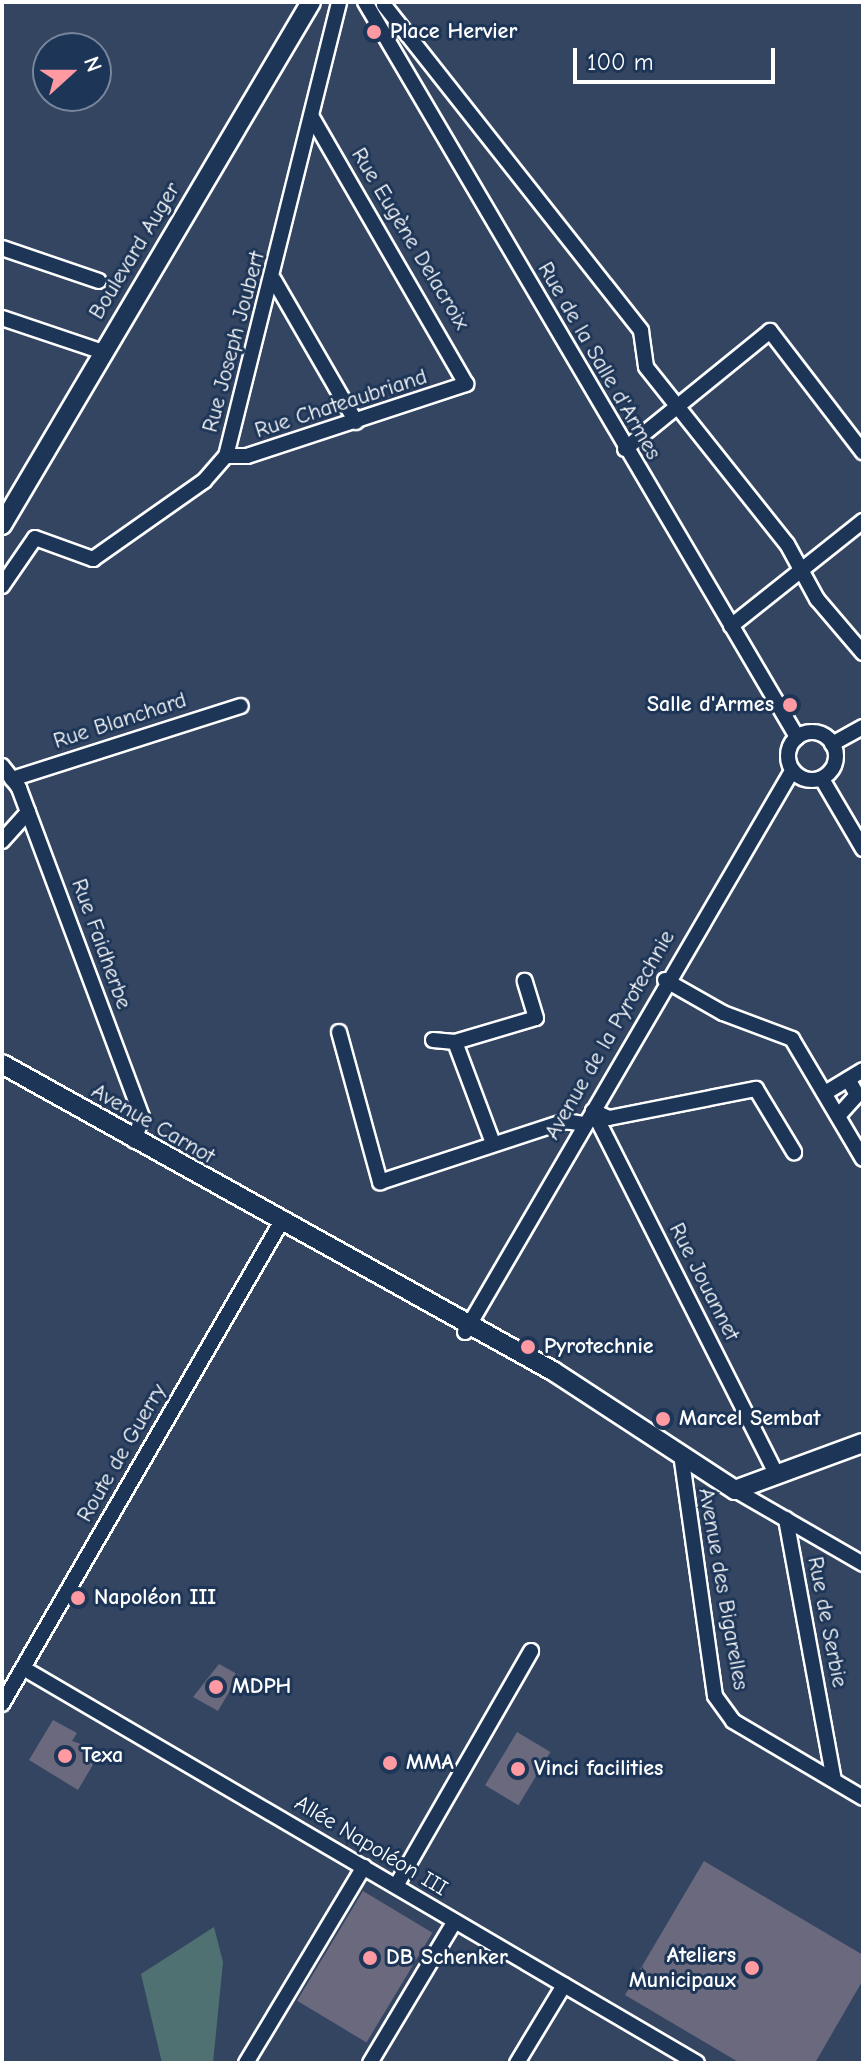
<!DOCTYPE html>
<html>
<head>
<meta charset="utf-8">
<style>
  body { margin:0 }
  #map { position:relative; width:865px; height:2065px; overflow:hidden; background:#344562; font-family:"Comic Neue",sans-serif }
  div>[style] { position:absolute }
  [style*='--x'] { left:calc(var(--x)*1px); top:calc(var(--y)*1px); width:calc(var(--w)*1px); rotate:calc(var(--a)*1deg) }
  .green>* { inset:0; background:#507172 }
  .building>* { inset:0; background:#6a697d; transform-origin:0 0 }
  .roads { filter:drop-shadow(2px 0 #fff) drop-shadow(-2px 0 #fff) drop-shadow(0 2px #fff) drop-shadow(0 -2px #fff) }
  .street>* { height:14px; margin:-7px; padding:0 7px; transform-origin:7px; border-radius:7px; background:#1d3557 }
  .street>.ring { margin:-7px; padding:0; box-sizing:content-box; background:none; border:14px solid #1d3557; border-radius:50% }
  .secondary>* { height:18px; margin:-9px; padding:0 9px; transform-origin:9px; border-radius:9px; background:#1d3557 }
  .dots>* { width:22px; height:22px; translate:-50% -50%; box-sizing:border-box; border:4px solid #1d3557; border-radius:50% }
  span { translate:-50% -50%; white-space:nowrap; text-align:center; line-height:1.15; -webkit-text-stroke:6px #1d3557; paint-order:stroke }
  .poi-label { font-size:22px; color:#fff; font-weight:700 }
  .left { translate:0 -50%; text-align:left }
  .right { translate:-100% -50%; text-align:right }
  .street-label { font-size:22px; color:#fff }
  .frame { position:absolute; inset:0; border:4px solid #fff; pointer-events:none }
  .north { position:absolute; left:32px; top:32px; width:80px; height:80px; box-sizing:border-box; background:#1d3557; border:2px solid #77869a; border-radius:50%; rotate:69deg; font-size:22px; font-weight:700; line-height:32px; text-align:center; color:#fff }
  .north::after { content:''; display:block; margin:auto; width:28px; height:36px; background:#ff9aa2; clip-path:polygon(50% 0,100% 100%,50% 72%,0 100%) }
  .scale { position:absolute; left:573px; top:48px; width:202px; height:36px; box-sizing:border-box; border:4px solid #fff; border-top:0; padding-left:10px; font-size:24px; line-height:28px; white-space:nowrap; color:#fff; -webkit-text-stroke:6px #1d3557; paint-order:stroke }
</style>
</head>
<body>
<div id="map">
  <div class="green">
    <i style="clip-path:polygon(214px 1927px,223px 1962px,213px 2063px,162px 2063px,141px 1974px)"></i>
  </div>
  <div class="building">
    <i style="clip-path:polygon(219px 1664px,239px 1675px,218px 1711px,193px 1697px)"></i>
    <i style="clip-path:polygon(53px 1720px,77px 1733px,72px 1741px,101px 1751px,78px 1790px,29px 1760px)"></i>
    <i style="left:517px;top:1732px;width:39px;height:62px;rotate:31deg"></i>
    <i style="clip-path:polygon(704px 1861px,863px 1955px,863px 1980px,815px 2063px,740px 2063px,625px 1995px)"></i>
    <i style="left:363px;top:1891px;width:81px;height:128px;rotate:31deg"></i>
  </div>
  <div class="roads">
    <div class="street">
      <i style="--x:365;--y:2;--w:853;--a:59.55"></i>
      <i style="--x:384;--y:5;--w:415;--a:51.7"></i>
      <i style="--x:641;--y:331;--w:36;--a:82"></i>
      <i style="--x:646;--y:367;--w:226;--a:51.5"></i>
      <i style="--x:787;--y:544;--w:63;--a:61.4"></i>
      <i style="--x:817;--y:599;--w:71;--a:49.6"></i>
      <i style="--x:2;--y:248;--w:102;--a:18.8"></i>
      <i style="--x:274;--y:280;--w:164;--a:60"></i>
      <i style="--x:2;--y:318;--w:107;--a:18.6"></i>
      <i style="--x:625;--y:449;--w:187;--a:-39.1"></i>
      <i style="--x:770;--y:331;--w:153;--a:52.5"></i>
      <i style="--x:226;--y:456;--w:21;--a:0"></i>
      <i style="--x:247;--y:456;--w:231;--a:-18.2"></i>
      <i style="--x:466;--y:384;--w:308;--a:-120"></i>
      <i style="--x:2;--y:586;--w:58;--a:-55.5"></i>
      <i style="--x:35;--y:538;--w:62;--a:19.9"></i>
      <i style="--x:93;--y:559;--w:136;--a:-35.1"></i>
      <i style="--x:204;--y:481;--w:33;--a:-49"></i>
      <i style="--x:226;--y:456;--w:468;--a:-76"></i>
      <i style="--x:731;--y:626;--w:169;--a:-38.5"></i>
      <i class="ring" style="left:788px;top:732px;width:34px;height:34px"></i>
      <i style="--x:832;--y:744;--w:35;--a:-29"></i>
      <i style="--x:2;--y:766;--w:28;--a:52"></i>
      <i style="--x:19;--y:788;--w:351;--a:69.5"></i>
      <i style="--x:142;--y:1117;--w:25;--a:108"></i>
      <i style="--x:12;--y:779;--w:240;--a:-17.7"></i>
      <i style="--x:822;--y:779;--w:81;--a:59.6"></i>
      <i style="--x:2;--y:841;--w:39;--a:-48"></i>
      <i style="--x:665;--y:980;--w:67;--a:29.6"></i>
      <i style="--x:723;--y:1013;--w:74;--a:20.6"></i>
      <i style="--x:792;--y:1039;--w:139;--a:59.4"></i>
      <i style="--x:339;--y:1032;--w:156;--a:74.7"></i>
      <i style="--x:380;--y:1182;--w:195;--a:-18.2"></i>
      <i style="--x:565;--y:1121;--w:20;--a:9"></i>
      <i style="--x:433;--y:1040;--w:22;--a:5"></i>
      <i style="--x:455;--y:1042;--w:108;--a:69.4"></i>
      <i style="--x:455;--y:1042;--w:84;--a:-16.5"></i>
      <i style="--x:536;--y:1018;--w:39;--a:-107"></i>
      <i style="--x:825;--y:1093;--w:44;--a:-31.2"></i>
      <i style="--x:593;--y:1111;--w:407;--a:63.2"></i>
      <i style="--x:593;--y:1111;--w:17;--a:24"></i>
      <i style="--x:609;--y:1118;--w:150;--a:-11.2"></i>
      <i style="--x:756;--y:1089;--w:74;--a:58.9"></i>
      <i style="--x:838;--y:1116;--w:28;--a:-48"></i>
      <i style="--x:857;--y:1095;--w:18;--a:-119"></i>
      <i style="--x:465;--y:1332;--w:649;--a:-59.76"></i>
      <i style="--x:681;--y:1454;--w:244;--a:82"></i>
      <i style="--x:715;--y:1696;--w:31;--a:54"></i>
      <i style="--x:733;--y:1721;--w:151;--a:30.6"></i>
      <i style="--x:735;--y:1490;--w:148;--a:30"></i>
      <i style="--x:786;--y:1519;--w:265;--a:79.6"></i>
      <i style="--x:23;--y:1668;--w:781;--a:30.37"></i>
      <i style="--x:2;--y:1704;--w:555;--a:-59.92"></i>
      <i style="--x:396;--y:1886;--w:271;--a:-60.1"></i>
      <i style="--x:246;--y:2063;--w:229;--a:-59"></i>
      <i style="--x:370;--y:2063;--w:165;--a:-59.1"></i>
      <i style="--x:517;--y:2063;--w:91;--a:-58.9"></i>
    </div>
    <div class="secondary">
      <i style="--x:2;--y:525;--w:607;--a:-59.42"></i>
      <i style="--x:2;--y:1064;--w:631;--a:29.13"></i>
      <i style="--x:553;--y:1371;--w:217;--a:33.2"></i>
      <i style="--x:735;--y:1490;--w:136;--a:-20.2"></i>
    </div>
  </div>
  <div class="dots">
    <i style="left:374px;top:32px;background:#ff9aa2"></i>
    <i style="left:790px;top:705px;background:#ff9aa2"></i>
    <i style="left:528px;top:1347px;background:#ff9aa2"></i>
    <i style="left:663px;top:1419px;background:#ff9aa2"></i>
    <i style="left:78px;top:1598px;background:#ff9aa2"></i>
    <i style="left:216px;top:1687px;background:#ff9aa2"></i>
    <i style="left:65px;top:1756px;background:#ff9aa2"></i>
    <i style="left:390px;top:1763px;background:#ff9aa2"></i>
    <i style="left:518px;top:1769px;background:#ff9aa2"></i>
    <i style="left:370px;top:1958px;background:#ff9aa2"></i>
    <i style="left:752px;top:1968px;background:#ff9aa2"></i>
  </div>
  <div class="poi-label">
    <span class="left" style="left:390px;top:32px">Place Hervier</span>
    <span class="right" style="left:774px;top:705px">Salle d'Armes</span>
    <span class="left" style="left:544px;top:1347px">Pyrotechnie</span>
    <span class="left" style="left:679px;top:1419px">Marcel Sembat</span>
    <span class="left" style="left:94px;top:1598px">Napoléon III</span>
    <span class="left" style="left:232px;top:1687px">MDPH</span>
    <span class="left" style="left:81px;top:1756px">Texa</span>
    <span class="left" style="left:406px;top:1763px">MMA</span>
    <span class="left" style="left:534px;top:1769px">Vinci facilities</span>
    <span class="right" style="left:736px;top:1968px">Ateliers<br>Municipaux</span>
    <span class="left" style="left:386px;top:1958px">DB Schenker</span>
  </div>
  <div class="street-label">
    <span style="left:410px;top:239px;rotate:59deg">Rue Eugène Delacroix</span>
    <span style="left:135px;top:251px;rotate:-59deg">Boulevard Auger</span>
    <span style="left:234px;top:342px;rotate:-75deg">Rue Joseph Joubert</span>
    <span style="left:599px;top:361px;rotate:60deg">Rue de la Salle d'Armes</span>
    <span style="left:341px;top:404px;rotate:-18deg">Rue Chateaubriand</span>
    <span style="left:120px;top:721px;rotate:-18deg">Rue Blanchard</span>
    <span style="left:101px;top:944px;rotate:70deg">Rue Faidherbe</span>
    <span style="left:610px;top:1035px;rotate:-60deg">Avenue de la Pyrotechnie</span>
    <span style="left:153px;top:1124px;rotate:30deg">Avenue Carnot</span>
    <span style="left:704px;top:1282px;rotate:63deg">Rue Jouannet</span>
    <span style="left:122px;top:1453px;rotate:-60deg">Route de Guerry</span>
    <span style="left:723px;top:1589px;rotate:80deg">Avenue des Bigarelles</span>
    <span style="left:827px;top:1622px;rotate:79deg">Rue de Serbie</span>
    <span style="left:371px;top:1846px;rotate:31deg">Allée Napoléon III</span>
  </div>
  <div class="frame"></div>
  <div class="north">N</div>
  <div class="scale">100 m</div>
</div>
</body>
</html>
